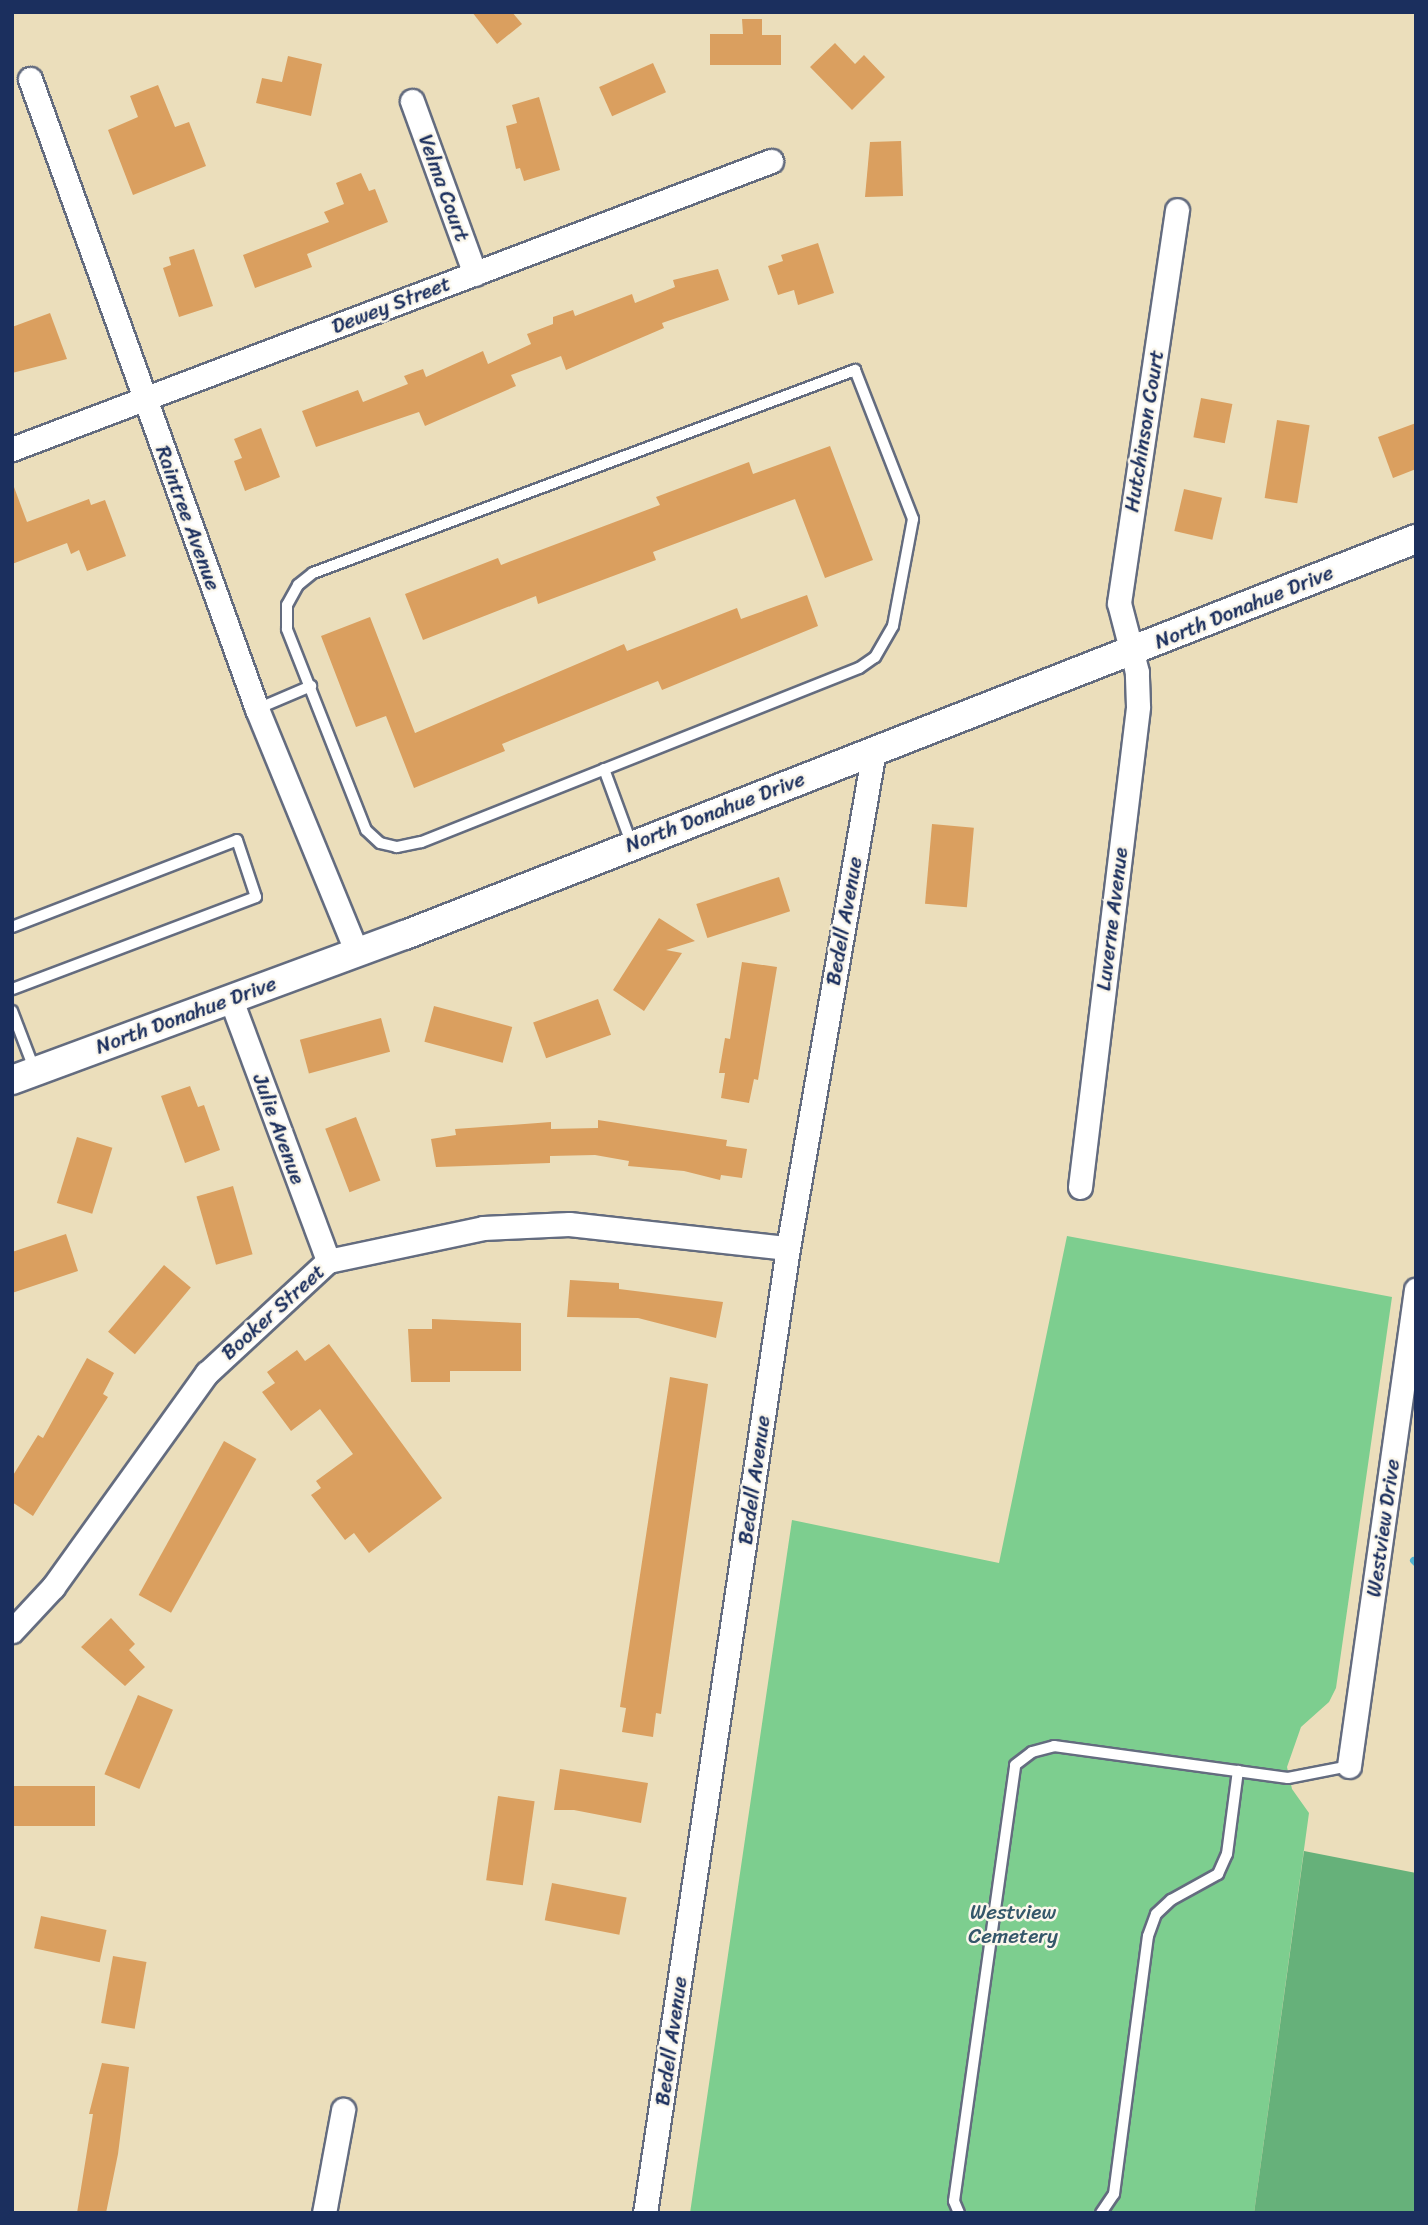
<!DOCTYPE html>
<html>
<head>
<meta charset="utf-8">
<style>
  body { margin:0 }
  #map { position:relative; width:1428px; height:2225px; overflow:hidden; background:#ebdebb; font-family:Sriracha,sans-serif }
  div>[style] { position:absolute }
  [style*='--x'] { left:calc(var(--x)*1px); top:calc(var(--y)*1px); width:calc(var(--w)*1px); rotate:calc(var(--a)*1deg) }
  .green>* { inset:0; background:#7dce8f }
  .forest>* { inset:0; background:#66b17a }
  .stream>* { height:7px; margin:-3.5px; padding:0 3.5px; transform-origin:3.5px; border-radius:3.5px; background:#54b5d3 }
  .building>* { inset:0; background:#da9f5f; transform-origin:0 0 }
  .roads { filter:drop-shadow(2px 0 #646c7f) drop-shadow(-2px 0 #646c7f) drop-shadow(0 2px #646c7f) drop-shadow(0 -2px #646c7f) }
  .service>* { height:10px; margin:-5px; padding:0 5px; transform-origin:5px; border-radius:5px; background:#fff }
  .minor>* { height:23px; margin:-11.5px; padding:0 11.5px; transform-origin:11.5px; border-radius:11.5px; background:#fff }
  .tertiary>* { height:28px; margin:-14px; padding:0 14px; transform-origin:14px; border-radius:14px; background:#fff }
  span { translate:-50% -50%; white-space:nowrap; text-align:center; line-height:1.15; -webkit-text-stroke:5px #fbf7ec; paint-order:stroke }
  .street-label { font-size:21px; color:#1b2f5e }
  .park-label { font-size:21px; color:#34576a }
  .frame { position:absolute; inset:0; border:14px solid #1b2f5e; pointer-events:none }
</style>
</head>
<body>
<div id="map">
  <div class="green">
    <i style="clip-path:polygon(1067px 1236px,1392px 1297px,1336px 1688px,1329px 1702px,1301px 1727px,1287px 1767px,1292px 1789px,1309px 1813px,1254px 2213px,690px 2213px,792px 1520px,999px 1563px)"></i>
  </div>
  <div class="forest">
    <i style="clip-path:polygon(1304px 1851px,1416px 1873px,1416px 2213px,1254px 2213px)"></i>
  </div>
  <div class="stream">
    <i style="--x:1413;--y:1560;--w:4;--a:45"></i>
  </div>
  <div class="building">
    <i style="clip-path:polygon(472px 12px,512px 12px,522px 24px,497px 44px)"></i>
    <i style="clip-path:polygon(742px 19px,762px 19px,762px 35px,781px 35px,781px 65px,710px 65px,710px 34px,743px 34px)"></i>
    <i style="clip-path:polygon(835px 43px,855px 64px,864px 55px,885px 77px,852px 110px,810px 67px)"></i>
    <i style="clip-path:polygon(288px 56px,322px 64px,311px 116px,256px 103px,262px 78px,282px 82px)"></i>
    <i style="left:653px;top:63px;width:32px;height:59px;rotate:66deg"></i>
    <i style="clip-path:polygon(158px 85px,175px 127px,189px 122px,206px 166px,133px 195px,108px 130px,138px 117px,130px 96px)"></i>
    <i style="clip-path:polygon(539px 97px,560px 170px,524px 181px,520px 168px,516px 169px,506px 126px,517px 123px,512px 105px)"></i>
    <i style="clip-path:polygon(901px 141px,903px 196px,865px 197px,870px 142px)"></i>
    <i style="clip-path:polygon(361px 173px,369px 191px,375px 189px,388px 222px,307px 254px,312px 267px,255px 288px,243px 255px,329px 222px,324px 212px,344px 204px,336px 183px)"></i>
    <i style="clip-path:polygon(818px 243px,834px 293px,798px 305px,794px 290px,778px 295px,768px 266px,783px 261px,781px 255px)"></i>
    <i style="clip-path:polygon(194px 249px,213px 306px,179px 317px,163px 268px,171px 265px,169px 257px)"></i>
    <i style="clip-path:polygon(718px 269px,729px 300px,662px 323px,664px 328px,566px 370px,561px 356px,511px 375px,516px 386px,425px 426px,419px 412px,316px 447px,302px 411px,358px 390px,363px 402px,408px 384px,404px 376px,423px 369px,426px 377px,483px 351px,488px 364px,531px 344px,527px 334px,553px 324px,553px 317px,573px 310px,575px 316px,632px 294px,635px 303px,675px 287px,673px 280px)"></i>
    <i style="clip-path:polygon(50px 313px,67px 359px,12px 373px,12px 327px)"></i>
    <i style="left:1201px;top:398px;width:32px;height:40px;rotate:11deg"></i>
    <i style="left:1277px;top:420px;width:33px;height:79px;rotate:9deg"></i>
    <i style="clip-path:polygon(1416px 423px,1416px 469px,1393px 478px,1378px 437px)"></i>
    <i style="clip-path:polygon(261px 428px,280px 477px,245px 491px,234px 461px,242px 458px,234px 439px)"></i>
    <i style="clip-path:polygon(830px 446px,873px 560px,825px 578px,795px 499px,653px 552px,656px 560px,538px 604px,536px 596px,423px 640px,405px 594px,498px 558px,501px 565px,660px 505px,656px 497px,749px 462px,753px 474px)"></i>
    <i style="clip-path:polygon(14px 487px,27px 522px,89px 499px,91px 505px,105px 500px,126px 556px,87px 571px,79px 550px,71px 554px,67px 543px,12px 564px)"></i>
    <i style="left:1184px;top:489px;width:39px;height:43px;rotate:13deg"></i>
    <i style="clip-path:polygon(807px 595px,818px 626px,662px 690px,658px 681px,502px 744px,505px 751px,414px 788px,386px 716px,356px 727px,321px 636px,370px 617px,415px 733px,624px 644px,627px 651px,737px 608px,741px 619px)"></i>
    <i style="left:932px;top:824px;width:42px;height:80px;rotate:5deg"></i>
    <i style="left:779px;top:877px;width:36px;height:87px;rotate:72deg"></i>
    <i style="clip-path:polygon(659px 918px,695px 941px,666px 950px,682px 953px,644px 1011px,613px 990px)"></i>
    <i style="clip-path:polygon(742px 962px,777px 967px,758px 1080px,754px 1079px,749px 1103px,721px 1098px,725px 1073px,719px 1073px,725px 1038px,730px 1039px)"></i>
    <i style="left:598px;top:999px;width:38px;height:69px;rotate:70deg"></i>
    <i style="left:434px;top:1006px;width:81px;height:37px;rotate:15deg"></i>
    <i style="left:381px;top:1018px;width:35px;height:84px;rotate:75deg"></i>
    <i style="clip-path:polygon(190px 1086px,198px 1107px,204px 1105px,220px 1150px,185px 1163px,161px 1096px)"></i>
    <i style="left:356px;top:1117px;width:68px;height:33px;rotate:69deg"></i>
    <i style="clip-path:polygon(598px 1120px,727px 1140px,726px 1146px,747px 1149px,742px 1178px,721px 1175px,720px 1180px,684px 1171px,628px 1166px,629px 1161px,595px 1155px,550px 1156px,550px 1163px,436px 1167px,431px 1139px,456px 1135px,455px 1129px,551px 1122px,551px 1129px,598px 1128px)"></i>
    <i style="left:77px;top:1137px;width:37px;height:69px;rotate:17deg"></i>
    <i style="left:233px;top:1186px;width:71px;height:38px;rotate:74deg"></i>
    <i style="clip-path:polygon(66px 1234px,78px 1271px,12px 1293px,12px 1252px)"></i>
    <i style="left:164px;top:1265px;width:35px;height:87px;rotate:40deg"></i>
    <i style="clip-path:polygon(570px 1280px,619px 1283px,619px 1289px,723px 1302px,716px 1338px,638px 1318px,567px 1317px)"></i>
    <i style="clip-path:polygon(432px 1319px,521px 1323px,521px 1371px,450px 1371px,450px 1382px,411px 1382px,408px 1329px,432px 1329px)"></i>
    <i style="clip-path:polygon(329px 1344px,442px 1498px,369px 1553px,354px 1533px,345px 1540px,311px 1495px,321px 1488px,316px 1481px,353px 1454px,320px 1409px,291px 1431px,262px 1392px,275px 1383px,267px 1372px,297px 1350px,305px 1361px)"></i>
    <i style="clip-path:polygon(87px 1358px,114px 1373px,103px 1394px,108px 1397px,33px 1516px,12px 1502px,12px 1477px,38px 1435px,43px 1438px)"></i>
    <i style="clip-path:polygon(670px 1377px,708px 1384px,661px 1714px,656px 1713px,653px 1737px,622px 1732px,626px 1708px,620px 1707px)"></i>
    <i style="left:224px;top:1441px;width:37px;height:176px;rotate:29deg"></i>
    <i style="clip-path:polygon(111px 1618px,135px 1644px,129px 1650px,145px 1667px,125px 1686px,81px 1647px)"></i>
    <i style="left:138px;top:1695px;width:38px;height:86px;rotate:23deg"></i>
    <i style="clip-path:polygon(560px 1769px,648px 1783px,641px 1823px,574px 1810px,554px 1810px)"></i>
    <i style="left:14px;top:1786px;width:81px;height:40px"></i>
    <i style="left:498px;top:1796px;width:37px;height:85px;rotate:8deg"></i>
    <i style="left:552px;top:1883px;width:76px;height:38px;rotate:11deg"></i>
    <i style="left:41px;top:1916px;width:67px;height:33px;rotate:12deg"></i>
    <i style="left:113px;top:1956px;width:34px;height:68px;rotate:10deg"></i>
    <i style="clip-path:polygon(102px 2063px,129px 2067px,118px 2154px,106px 2213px,77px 2213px,93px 2114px,89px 2114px)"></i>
  </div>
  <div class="roads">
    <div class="service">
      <i style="--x:855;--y:370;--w:160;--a:68.7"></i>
      <i style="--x:913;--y:519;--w:109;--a:100.6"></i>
      <i style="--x:893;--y:626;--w:36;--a:120"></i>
      <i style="--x:875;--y:657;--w:19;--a:145"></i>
      <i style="--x:859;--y:668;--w:471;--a:158.3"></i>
      <i style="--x:421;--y:842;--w:25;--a:168"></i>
      <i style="--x:397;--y:847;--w:17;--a:-167"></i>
      <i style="--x:380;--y:843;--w:19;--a:-137"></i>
      <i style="--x:366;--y:830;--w:216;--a:-111.5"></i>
      <i style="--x:287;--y:629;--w:24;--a:-90"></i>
      <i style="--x:287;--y:605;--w:23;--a:-61"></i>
      <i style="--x:298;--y:585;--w:19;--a:-39"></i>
      <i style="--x:313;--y:573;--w:579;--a:-20.53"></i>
      <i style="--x:257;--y:709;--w:59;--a:-23.1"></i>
      <i style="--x:604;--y:769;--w:81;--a:69.8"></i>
      <i style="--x:12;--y:927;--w:241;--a:-21.1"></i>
      <i style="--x:237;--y:840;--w:60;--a:71.6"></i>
      <i style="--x:256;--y:897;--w:261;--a:159.3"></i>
      <i style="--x:12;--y:1011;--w:64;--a:69"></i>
      <i style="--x:959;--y:2213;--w:13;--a:-113"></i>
      <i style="--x:954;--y:2201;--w:440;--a:-82"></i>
      <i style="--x:1015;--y:1765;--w:21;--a:-37"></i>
      <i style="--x:1032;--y:1752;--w:23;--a:-15"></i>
      <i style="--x:1054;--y:1746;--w:236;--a:7.8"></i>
      <i style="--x:1288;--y:1778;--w:62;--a:-11.1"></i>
      <i style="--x:1101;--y:2213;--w:23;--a:-56"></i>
      <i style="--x:1114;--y:2194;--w:260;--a:-82.5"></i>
      <i style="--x:1148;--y:1936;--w:23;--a:-70"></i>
      <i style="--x:1156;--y:1914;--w:21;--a:-43"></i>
      <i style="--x:1171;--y:1900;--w:54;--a:-29"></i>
      <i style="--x:1218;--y:1874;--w:22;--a:-66"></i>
      <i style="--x:1227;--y:1854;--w:84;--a:-82.5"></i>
    </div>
    <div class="minor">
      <i style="--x:30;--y:79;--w:670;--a:70.19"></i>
      <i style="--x:257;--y:709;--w:264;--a:67.7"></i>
      <i style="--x:412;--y:101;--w:184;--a:70"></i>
      <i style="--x:12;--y:449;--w:812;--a:-20.78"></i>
      <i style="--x:230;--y:997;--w:282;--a:69.6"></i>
      <i style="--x:1080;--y:1187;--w:484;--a:-83.1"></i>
      <i style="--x:1138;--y:706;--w:34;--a:-92"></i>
      <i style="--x:1137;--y:672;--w:71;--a:-104.6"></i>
      <i style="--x:1119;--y:603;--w:397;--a:-81.6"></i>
      <i style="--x:12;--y:1631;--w:60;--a:-47"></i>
      <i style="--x:53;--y:1587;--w:264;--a:-54.3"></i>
      <i style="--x:207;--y:1373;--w:165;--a:-42.8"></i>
      <i style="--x:328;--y:1261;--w:158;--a:-12"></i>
      <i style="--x:483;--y:1228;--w:86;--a:-2.7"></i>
      <i style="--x:569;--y:1224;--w:220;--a:6.3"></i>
      <i style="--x:1349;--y:1766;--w:481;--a:-82"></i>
      <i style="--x:324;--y:2213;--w:105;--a:-79.5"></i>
      <i style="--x:645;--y:2213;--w:976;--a:-81.57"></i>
      <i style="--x:788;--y:1248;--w:505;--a:-80.2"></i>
    </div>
    <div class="tertiary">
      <i style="--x:12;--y:1080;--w:419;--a:-20.3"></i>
      <i style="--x:405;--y:935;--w:1086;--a:-21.39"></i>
    </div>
  </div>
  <div class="street-label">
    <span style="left:444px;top:188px;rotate:70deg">Velma Court</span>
    <span style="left:391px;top:305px;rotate:-21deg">Dewey Street</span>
    <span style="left:1144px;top:431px;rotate:-81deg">Hutchinson Court</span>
    <span style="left:188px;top:518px;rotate:70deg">Raintree Avenue</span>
    <span style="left:1244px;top:607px;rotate:-22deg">North Donahue Drive</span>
    <span style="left:715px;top:812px;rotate:-21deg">North Donahue Drive</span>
    <span style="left:1112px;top:919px;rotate:-83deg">Luverne Avenue</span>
    <span style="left:844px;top:921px;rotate:-80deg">Bedell Avenue</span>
    <span style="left:186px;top:1015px;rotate:-20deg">North Donahue Drive</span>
    <span style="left:279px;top:1129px;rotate:70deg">Julie Avenue</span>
    <span style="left:273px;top:1312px;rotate:-42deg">Booker Street</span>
    <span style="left:754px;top:1480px;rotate:-82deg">Bedell Avenue</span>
    <span style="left:1383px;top:1528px;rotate:-82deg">Westview Drive</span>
    <span style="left:671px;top:2041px;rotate:-82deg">Bedell Avenue</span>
  </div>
  <div class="park-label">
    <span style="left:1013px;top:1924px">Westview<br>Cemetery</span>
  </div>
  <div class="frame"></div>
</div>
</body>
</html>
